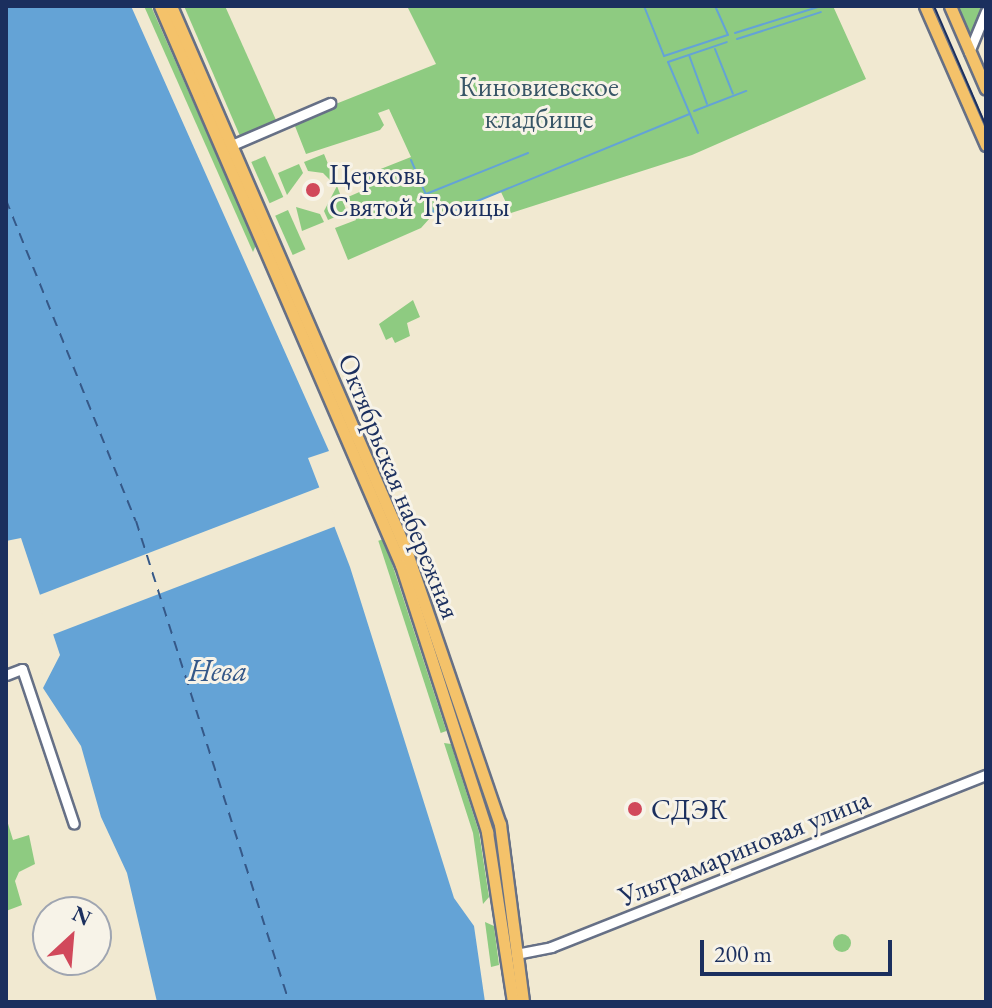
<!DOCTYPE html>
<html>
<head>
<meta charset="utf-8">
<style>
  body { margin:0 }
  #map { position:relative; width:992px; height:1008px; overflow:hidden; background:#f1e9d1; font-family:"EB Garamond",serif }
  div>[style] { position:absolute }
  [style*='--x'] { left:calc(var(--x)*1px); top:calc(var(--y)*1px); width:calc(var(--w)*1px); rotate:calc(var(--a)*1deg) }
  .green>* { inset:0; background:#8ecb81; transform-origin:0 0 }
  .round { border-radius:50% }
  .water>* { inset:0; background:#64a3d6 }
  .pier>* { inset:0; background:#f1e9d1; transform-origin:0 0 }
  .stream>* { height:2px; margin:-1px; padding:0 1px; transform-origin:1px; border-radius:1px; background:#64a3d6 }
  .ferry>* { height:2px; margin-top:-1px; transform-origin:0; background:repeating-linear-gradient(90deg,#355888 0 10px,transparent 0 18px) }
  .roads { filter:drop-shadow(2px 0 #667086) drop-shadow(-2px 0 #667086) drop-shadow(0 2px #667086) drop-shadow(0 -2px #667086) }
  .minor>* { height:9px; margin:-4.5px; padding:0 4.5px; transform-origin:4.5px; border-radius:4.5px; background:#fff }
  .major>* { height:11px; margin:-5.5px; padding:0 5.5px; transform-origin:5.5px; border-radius:5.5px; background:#f4c26a }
  .tram>* { height:2px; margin:-1px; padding:0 1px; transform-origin:1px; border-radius:1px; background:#1b2f5e }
  .dots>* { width:22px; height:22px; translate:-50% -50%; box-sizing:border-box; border:4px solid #f7f3e8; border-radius:50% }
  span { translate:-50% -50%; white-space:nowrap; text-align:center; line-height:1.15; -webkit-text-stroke:6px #f7f3e8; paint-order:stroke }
  .park-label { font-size:28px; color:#385667 }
  .poi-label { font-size:28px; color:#1b2f5e }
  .left { translate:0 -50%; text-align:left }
  .street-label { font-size:28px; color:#1b2f5e }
  .water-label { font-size:30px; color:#355888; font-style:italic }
  .frame { position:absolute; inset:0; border:8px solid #1b2f5e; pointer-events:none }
  .north { position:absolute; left:32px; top:896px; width:80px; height:80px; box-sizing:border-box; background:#f7f3e8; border:2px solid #9fa5b1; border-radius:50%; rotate:26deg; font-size:22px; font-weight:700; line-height:32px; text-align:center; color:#1b2f5e }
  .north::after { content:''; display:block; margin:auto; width:28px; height:36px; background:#d1495b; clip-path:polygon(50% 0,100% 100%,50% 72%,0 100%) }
  .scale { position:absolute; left:700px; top:940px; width:192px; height:36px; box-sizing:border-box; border:4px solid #1b2f5e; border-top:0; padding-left:10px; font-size:24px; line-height:28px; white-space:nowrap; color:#1b2f5e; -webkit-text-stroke:6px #f7f3e8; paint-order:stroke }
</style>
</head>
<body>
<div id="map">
  <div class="green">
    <i style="clip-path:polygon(144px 6px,151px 6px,256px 245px,253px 252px)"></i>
    <i style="clip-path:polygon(184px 6px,225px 6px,276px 120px,240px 136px)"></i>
    <i style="clip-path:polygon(407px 6px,833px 6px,866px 79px,692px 155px,511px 213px,501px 192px,430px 218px,421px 228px,348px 260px,335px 228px,356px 220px,348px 197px,364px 190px,362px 182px,368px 174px,411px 157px,389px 109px,378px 113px,384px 125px,380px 130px,306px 154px,293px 121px,436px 64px)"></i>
    <i style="clip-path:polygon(957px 6px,984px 6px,971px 38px)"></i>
    <i style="clip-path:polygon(324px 154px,335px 181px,332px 182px,323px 173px,308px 171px,304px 162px)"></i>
    <i style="left:265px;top:156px;width:45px;height:15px;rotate:66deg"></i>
    <i style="clip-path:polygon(299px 164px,303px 173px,287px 195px,278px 173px)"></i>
    <i style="clip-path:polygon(337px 186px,347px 212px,328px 220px,324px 211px)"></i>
    <i style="clip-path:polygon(296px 207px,320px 214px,324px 222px,302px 231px)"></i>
    <i style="left:288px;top:210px;width:43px;height:14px;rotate:66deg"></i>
    <i style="clip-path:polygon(413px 300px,420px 317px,407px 323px,410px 336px,395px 343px,392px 337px,386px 340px,379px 324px)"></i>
    <i style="left:384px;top:539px;width:202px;height:6px;rotate:72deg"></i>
    <i style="clip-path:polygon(444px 743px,451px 744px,479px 832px,489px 897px,483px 904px,473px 833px)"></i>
    <i style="clip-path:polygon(6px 817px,13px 840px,29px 835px,35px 864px,19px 872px,15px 881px,22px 905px,6px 911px)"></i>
    <i style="clip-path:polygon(485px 922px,494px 926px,499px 965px,491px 967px)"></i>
    <i class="round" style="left:833px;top:934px;width:18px;height:18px"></i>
  </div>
  <div class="water">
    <i style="clip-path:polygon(6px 6px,131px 6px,329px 451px,308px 458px,350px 567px,454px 898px,474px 926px,485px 1002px,157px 1002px,127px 873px,101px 817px,81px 746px,43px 688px,60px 655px,21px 538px,6px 541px)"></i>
  </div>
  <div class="pier">
    <i style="left:323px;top:486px;width:42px;height:308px;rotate:69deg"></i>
  </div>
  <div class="stream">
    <i style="--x:644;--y:6;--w:54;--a:68.2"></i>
    <i style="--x:664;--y:56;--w:67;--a:-18.2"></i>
    <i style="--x:728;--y:35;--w:32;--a:-114"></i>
    <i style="--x:735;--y:33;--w:87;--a:-17.4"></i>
    <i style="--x:737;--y:39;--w:88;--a:-17.8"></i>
    <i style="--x:715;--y:49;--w:48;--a:68.2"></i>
    <i style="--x:689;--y:55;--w:52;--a:69.8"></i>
    <i style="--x:694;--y:111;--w:56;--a:-21"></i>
    <i style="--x:698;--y:133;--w:77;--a:-112.9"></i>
    <i style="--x:668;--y:62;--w:62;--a:-18.7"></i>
    <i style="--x:411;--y:160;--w:63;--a:66.7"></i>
    <i style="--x:436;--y:218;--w:274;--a:-22.3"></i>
    <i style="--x:426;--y:194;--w:110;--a:-21.9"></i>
  </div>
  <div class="ferry">
    <i style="--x:6;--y:200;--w:346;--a:68"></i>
    <i style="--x:136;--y:521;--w:505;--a:72.35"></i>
  </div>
  <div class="roads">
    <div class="minor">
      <i style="--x:969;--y:52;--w:44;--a:-67.5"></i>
      <i style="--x:232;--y:145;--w:107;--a:-23.2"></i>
      <i style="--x:6;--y:675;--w:17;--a:-21"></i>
      <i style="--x:22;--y:669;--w:163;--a:71.5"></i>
      <i style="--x:516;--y:954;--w:36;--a:-11"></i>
      <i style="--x:551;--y:947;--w:468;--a:-21.6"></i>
    </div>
    <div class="major">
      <i style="--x:160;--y:6;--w:609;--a:66.68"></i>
      <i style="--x:401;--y:565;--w:281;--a:72.1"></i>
      <i style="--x:487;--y:832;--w:172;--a:81.3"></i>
      <i style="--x:171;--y:6;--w:593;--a:66.64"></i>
      <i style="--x:406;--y:550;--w:290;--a:71.1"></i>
      <i style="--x:500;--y:824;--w:179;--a:82.6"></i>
      <i style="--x:925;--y:6;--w:152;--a:66.3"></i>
      <i style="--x:950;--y:6;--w:90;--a:66.6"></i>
    </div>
  </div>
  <div class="tram">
    <i style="--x:934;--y:6;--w:131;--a:66.6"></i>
  </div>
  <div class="dots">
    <i style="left:313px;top:190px;background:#d1495b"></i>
    <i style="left:635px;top:809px;background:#d1495b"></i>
  </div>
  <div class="park-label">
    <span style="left:539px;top:102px">Киновиевское<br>кладбище</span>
  </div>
  <div class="poi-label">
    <span class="left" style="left:329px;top:190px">Церковь<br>Святой Троицы</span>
    <span class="left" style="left:651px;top:809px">СДЭК</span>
  </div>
  <div class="street-label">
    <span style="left:400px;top:486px;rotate:68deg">Октябрьская набережная</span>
    <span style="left:744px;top:847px;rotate:-22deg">Ультрамариновая улица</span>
  </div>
  <div class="water-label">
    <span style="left:218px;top:671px">Нева</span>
  </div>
  <div class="frame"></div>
  <div class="north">N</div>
  <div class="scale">200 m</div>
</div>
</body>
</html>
